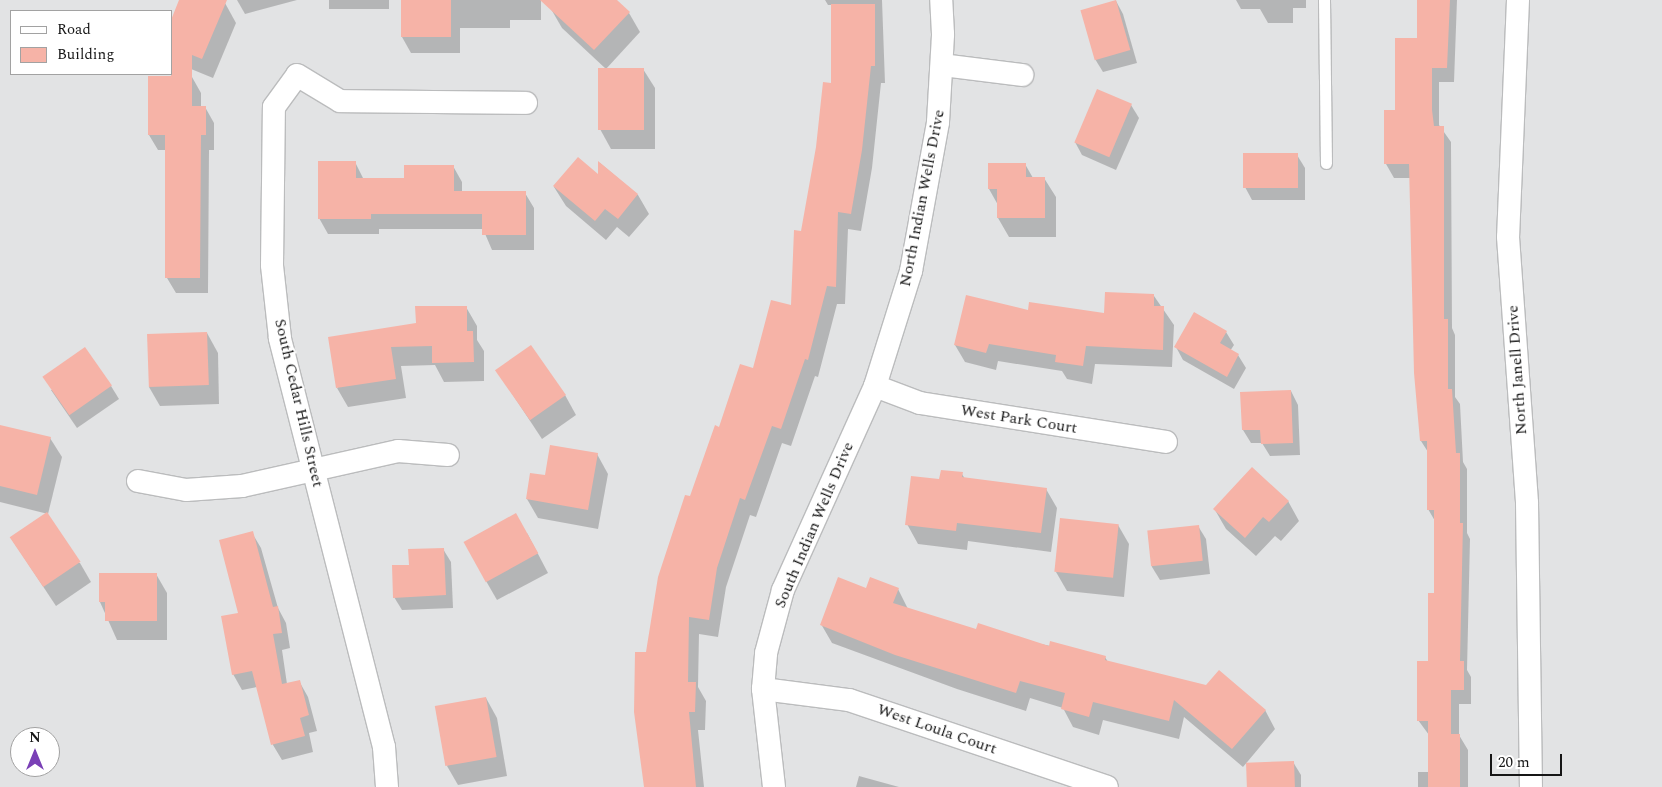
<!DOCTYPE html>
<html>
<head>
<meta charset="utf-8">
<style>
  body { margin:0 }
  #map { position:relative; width:1662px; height:787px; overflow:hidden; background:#e2e3e4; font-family:Spectral,serif }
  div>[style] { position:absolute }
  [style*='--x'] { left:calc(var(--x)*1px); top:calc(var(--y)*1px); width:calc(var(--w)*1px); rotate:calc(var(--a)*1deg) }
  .shadow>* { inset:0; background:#0003; transform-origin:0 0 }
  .building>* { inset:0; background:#f6b3a7; transform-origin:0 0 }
  .roads { filter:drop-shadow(1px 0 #bbbcbd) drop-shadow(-1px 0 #bbbcbd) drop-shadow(0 1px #bbbcbd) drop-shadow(0 -1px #bbbcbd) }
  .lane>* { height:11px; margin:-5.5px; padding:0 5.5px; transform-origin:5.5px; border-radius:5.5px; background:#fff }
  .street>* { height:22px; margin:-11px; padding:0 11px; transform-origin:11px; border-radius:11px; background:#fff }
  span { translate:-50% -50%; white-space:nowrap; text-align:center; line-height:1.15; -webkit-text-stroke:4px #fff; paint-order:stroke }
  .street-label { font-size:16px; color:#161616 }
  .legend { position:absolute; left:10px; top:10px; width:162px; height:65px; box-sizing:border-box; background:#fff; border:1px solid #a2a2a2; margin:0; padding:6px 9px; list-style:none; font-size:15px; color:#161616 }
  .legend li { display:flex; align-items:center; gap:10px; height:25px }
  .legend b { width:25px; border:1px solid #a2a2a2 }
  .north { position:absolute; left:10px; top:727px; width:50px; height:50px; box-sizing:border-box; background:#fff; border:1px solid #a2a2a2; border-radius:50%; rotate:0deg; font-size:14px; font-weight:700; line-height:20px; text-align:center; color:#161616 }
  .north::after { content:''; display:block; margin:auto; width:18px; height:22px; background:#7a40b6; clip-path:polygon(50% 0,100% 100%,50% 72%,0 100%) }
  .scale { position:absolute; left:1490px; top:754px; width:72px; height:22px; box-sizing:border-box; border:2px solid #161616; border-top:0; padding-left:6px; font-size:15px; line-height:18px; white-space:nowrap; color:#161616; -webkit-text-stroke:4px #fff; paint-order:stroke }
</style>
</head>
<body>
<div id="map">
  <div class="shadow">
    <i style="clip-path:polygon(181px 0,216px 0,225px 3px,236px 23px,213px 78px,174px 62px)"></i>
    <i style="clip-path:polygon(237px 0,297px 0,245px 14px)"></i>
    <i style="left:329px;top:0;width:60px;height:9px"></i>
    <i style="clip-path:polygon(402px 0,541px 0,541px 20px,510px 20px,510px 28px,460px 28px,460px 53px,411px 53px,402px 37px)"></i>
    <i style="clip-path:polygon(559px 0,615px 0,629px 13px,640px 32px,606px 69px,562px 28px,551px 9px)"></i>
    <i style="clip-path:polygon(825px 0,882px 0,885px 83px,881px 83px,872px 168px,861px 231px,848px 229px,845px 304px,837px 304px,818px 377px,815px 376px,791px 446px,782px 443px,756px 517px,750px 515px,726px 587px,718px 637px,699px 634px,698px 687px,706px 701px,705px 730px,698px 730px,704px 787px,646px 787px,647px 653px,690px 498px,720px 428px,792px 306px,802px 232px,833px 84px,833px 5px,828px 5px)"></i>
    <i style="clip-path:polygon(1236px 0,1306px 0,1306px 8px,1293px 8px,1293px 23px,1268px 23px,1260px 9px,1241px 9px)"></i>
    <i style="clip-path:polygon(1418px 0,1457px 0,1454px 82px,1439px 82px,1439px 125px,1451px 142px,1452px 328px,1455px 335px,1455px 397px,1460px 404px,1463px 462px,1467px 469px,1467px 533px,1470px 539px,1467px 670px,1471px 677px,1471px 704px,1459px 704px,1459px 735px,1468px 750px,1468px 787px,1418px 787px,1418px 772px,1429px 772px,1429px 735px,1418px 720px,1429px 662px,1435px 594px,1435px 521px,1428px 509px,1428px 452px,1421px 441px,1411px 178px,1394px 178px,1386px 164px,1396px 111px,1418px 40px)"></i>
    <i style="clip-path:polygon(1116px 1px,1123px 14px,1137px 63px,1103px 72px,1095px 59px)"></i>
    <i style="clip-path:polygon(643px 69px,655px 88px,655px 149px,611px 149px,600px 129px)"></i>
    <i style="clip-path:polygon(192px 77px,201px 93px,201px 107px,205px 107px,214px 123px,214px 150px,209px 150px,208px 293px,176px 293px,167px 278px,167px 150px,158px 150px,149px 135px)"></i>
    <i style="clip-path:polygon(1131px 105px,1139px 118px,1116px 170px,1082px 155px,1075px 142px)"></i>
    <i style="clip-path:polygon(1297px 155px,1305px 168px,1305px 200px,1252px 200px,1245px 187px)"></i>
    <i style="clip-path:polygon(355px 162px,364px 180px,406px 180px,453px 166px,462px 182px,462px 193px,525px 193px,534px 208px,534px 250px,492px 250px,483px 229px,379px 229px,379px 234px,328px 234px,319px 218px)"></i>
    <i style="clip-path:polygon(600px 163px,638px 195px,649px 214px,629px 237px,617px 227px,606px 240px,566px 206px,554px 187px,600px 176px)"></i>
    <i style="clip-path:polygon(1025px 164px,1033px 178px,1044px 178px,1056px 197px,1056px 237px,1009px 237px,998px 218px,998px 205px,989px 189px)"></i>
    <i style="clip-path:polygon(1154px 296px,1174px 325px,1172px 367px,1095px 364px,1092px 384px,1067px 379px,1062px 371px,998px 361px,996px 370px,965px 362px,955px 345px,1029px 312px,1105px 315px)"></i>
    <i style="clip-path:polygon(466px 307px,477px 326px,477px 340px,484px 351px,484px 381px,444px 382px,435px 365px,401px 366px,406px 398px,348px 407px,337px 388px,417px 324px)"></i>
    <i style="clip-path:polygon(1226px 332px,1234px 345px,1230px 351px,1238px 355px,1246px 368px,1234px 389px,1183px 360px,1176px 347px)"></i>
    <i style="clip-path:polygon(207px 333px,218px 353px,219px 404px,160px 406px,149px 387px)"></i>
    <i style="clip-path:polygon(497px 371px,565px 395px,576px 415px,542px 439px)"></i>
    <i style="clip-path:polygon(111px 386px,119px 399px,77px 428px,51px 390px)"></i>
    <i style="clip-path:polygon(1291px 391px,1298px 405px,1300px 455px,1270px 456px,1262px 443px,1251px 443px,1243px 430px,1242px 393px)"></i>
    <i style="clip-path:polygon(0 426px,50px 438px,62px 457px,48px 514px,0 502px)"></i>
    <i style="clip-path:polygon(597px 454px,608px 474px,598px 529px,538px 518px,527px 499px,546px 477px)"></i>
    <i style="clip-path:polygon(962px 474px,965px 479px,1046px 489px,1057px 508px,1051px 552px,968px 541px,967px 550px,918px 544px,907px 524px,940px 481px)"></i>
    <i style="clip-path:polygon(1288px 501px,1299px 521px,1281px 541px,1275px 536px,1256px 556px,1226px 529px,1215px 510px)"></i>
    <i style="clip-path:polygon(1118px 525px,1129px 544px,1124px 597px,1067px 591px,1056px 572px)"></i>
    <i style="clip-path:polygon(1198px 526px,1206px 539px,1210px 574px,1160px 580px,1152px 567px,1148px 532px)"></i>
    <i style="clip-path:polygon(252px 533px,261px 548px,278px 608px,286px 623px,290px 648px,282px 650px,287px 684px,299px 681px,308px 697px,317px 731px,309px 733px,313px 752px,282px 760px,273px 745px,257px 687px,242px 690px,233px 674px)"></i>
    <i style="clip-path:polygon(527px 533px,548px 573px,497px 600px,486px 581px)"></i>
    <i style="clip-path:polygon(11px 538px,80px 563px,91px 582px,56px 606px)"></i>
    <i style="clip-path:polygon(443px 549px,451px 562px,453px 608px,402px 610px,394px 597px,410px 566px)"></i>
    <i style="clip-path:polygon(100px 574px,156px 574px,167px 593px,167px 640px,117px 640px,100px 602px)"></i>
    <i style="clip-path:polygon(898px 589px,908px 609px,977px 631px,1105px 657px,1108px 662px,1265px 710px,1275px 729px,1243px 767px,1184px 717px,1179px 739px,1103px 720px,1099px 735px,1073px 727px,1063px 708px,1030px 698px,1026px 711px,957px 689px,832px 643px,821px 624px,866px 590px)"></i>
    <i style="clip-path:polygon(486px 698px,497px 718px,507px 776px,458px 785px,447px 766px)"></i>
    <i style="clip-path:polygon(1293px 762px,1301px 775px,1301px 787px,1248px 787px)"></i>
    <i style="clip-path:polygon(859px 776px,899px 787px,856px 787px)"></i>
  </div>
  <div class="building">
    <i style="clip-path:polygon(179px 0,227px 0,202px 59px,192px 55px,192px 106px,206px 106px,206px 135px,201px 135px,200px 278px,165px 278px,165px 135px,148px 135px,148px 76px,171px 76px,171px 20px)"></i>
    <i style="left:401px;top:0;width:50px;height:37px"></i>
    <i style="clip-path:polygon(540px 0,617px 0,630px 12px,594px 50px)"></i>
    <i style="left:1116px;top:0;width:52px;height:37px;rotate:74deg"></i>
    <i style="clip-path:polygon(1417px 0,1450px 0,1447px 68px,1432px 68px,1432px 110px,1434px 126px,1444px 126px,1444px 319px,1448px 319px,1448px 389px,1452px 389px,1456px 453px,1460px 453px,1460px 523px,1463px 523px,1460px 661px,1464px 661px,1464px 690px,1451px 690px,1451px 734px,1460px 734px,1460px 787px,1428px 787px,1428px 721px,1417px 721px,1417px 661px,1428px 661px,1428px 593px,1434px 593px,1434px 510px,1427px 510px,1427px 441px,1420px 441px,1414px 373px,1409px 164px,1384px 164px,1384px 110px,1395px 110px,1395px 38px,1417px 38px)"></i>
    <i style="clip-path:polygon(831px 4px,875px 4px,875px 66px,871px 66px,862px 150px,851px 214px,838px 212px,836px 287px,827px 286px,808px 360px,805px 359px,781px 429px,772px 426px,745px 500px,740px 498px,717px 568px,709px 620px,689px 617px,688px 682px,696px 682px,695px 712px,689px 712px,696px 787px,644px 787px,634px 712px,635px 652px,646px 652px,658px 577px,685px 495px,690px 496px,715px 425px,719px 427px,740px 364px,753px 368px,771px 300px,791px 305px,794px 230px,801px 231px,816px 147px,823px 82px,831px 83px)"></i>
    <i style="left:598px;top:68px;width:46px;height:62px"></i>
    <i style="left:1097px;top:89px;width:38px;height:58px;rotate:23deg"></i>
    <i style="left:1243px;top:153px;width:55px;height:35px"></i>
    <i style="clip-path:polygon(578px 157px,598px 174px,598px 161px,638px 194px,618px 219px,605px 209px,595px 221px,553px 186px)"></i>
    <i style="clip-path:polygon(318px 161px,356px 161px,356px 178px,404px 178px,404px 165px,454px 165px,454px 191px,526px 191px,526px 235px,482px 235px,482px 214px,371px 214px,371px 219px,318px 219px)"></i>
    <i style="clip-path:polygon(988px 163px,1026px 163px,1026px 177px,1045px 177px,1045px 218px,997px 218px,997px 189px,988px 189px)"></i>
    <i style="clip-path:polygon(1105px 292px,1154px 294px,1154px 306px,1164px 306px,1163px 350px,1086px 346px,1083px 366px,1055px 362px,1056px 355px,989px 344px,986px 353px,954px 345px,966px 295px,1028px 310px,1029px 302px,1104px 313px)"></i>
    <i style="clip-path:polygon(415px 306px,467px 306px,467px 331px,473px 331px,474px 362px,432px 363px,432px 346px,391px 347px,396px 379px,336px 388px,328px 337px,416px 323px)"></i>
    <i style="clip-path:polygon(1194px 312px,1227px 331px,1220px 343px,1239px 354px,1227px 377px,1174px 347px)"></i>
    <i style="left:207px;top:332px;width:53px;height:60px;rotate:88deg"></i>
    <i style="left:531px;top:345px;width:61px;height:44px;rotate:55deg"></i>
    <i style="left:85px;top:347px;width:47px;height:52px;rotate:55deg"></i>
    <i style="clip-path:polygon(1291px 390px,1293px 443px,1261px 444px,1260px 430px,1242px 430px,1240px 392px)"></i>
    <i style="clip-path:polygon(0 425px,51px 437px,37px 495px,0 486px)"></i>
    <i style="clip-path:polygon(550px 445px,598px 453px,588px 510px,526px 499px,530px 473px,545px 475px)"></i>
    <i style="clip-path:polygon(1252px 467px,1289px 501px,1269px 522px,1263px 517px,1245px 538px,1213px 509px)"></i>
    <i style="clip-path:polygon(941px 470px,963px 472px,962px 477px,1047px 488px,1041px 533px,957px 523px,956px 531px,905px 525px,911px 476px,939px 479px)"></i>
    <i style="left:47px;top:512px;width:60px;height:45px;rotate:56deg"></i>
    <i style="left:516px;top:513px;width:46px;height:60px;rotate:61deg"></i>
    <i style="left:1060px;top:518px;width:59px;height:54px;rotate:6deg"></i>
    <i style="left:1199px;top:525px;width:36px;height:52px;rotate:84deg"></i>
    <i style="clip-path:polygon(253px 531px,273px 607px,278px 606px,282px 633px,273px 634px,282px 684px,300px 680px,309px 715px,300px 718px,305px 736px,271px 745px,252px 671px,232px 675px,221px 616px,238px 613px,219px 540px)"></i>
    <i style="clip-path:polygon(444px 548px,446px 595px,393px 598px,392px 565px,409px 565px,408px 549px)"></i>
    <i style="clip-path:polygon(99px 573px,157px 573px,157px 621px,105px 621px,105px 602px,99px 602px)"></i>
    <i style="clip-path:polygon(838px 577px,866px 588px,870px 577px,899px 588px,893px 603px,976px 629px,978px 623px,1049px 646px,1050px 641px,1106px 656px,1105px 660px,1206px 685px,1219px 670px,1266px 710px,1232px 749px,1174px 700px,1169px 721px,1093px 702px,1089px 717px,1061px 709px,1065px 693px,1020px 681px,1016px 693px,895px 655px,820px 625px)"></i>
    <i style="left:486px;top:697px;width:61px;height:52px;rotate:80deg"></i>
    <i style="left:1294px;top:761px;width:26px;height:48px;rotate:88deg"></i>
  </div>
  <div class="roads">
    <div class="lane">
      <i style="--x:1324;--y:0;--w:163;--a:89.3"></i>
    </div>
    <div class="street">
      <i style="--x:1518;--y:0;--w:237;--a:92.4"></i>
      <i style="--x:1508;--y:237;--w:267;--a:85.9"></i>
      <i style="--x:1527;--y:503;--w:284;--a:89.2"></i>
      <i style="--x:942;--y:65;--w:81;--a:7.1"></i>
      <i style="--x:875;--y:386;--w:48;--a:20.7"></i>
      <i style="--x:920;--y:403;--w:249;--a:9"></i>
      <i style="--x:138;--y:481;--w:49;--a:10.6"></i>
      <i style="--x:186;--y:490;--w:56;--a:-4.1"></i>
      <i style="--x:242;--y:486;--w:160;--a:-12.6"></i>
      <i style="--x:398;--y:451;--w:50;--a:4.6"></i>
      <i style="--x:763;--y:689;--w:87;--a:7.3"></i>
      <i style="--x:849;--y:700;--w:272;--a:18.6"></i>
      <i style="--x:387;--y:787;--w:40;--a:-94.3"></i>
      <i style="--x:384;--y:747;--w:422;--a:-104.3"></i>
      <i style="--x:280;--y:338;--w:73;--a:-96.3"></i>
      <i style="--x:272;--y:265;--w:158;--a:-89.3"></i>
      <i style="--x:274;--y:107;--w:39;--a:-54"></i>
      <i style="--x:297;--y:75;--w:50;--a:31.2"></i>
      <i style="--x:340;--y:101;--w:186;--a:0.6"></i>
      <i style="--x:774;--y:787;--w:99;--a:-96.4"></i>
      <i style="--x:763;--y:689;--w:36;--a:-85"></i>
      <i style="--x:766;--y:653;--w:65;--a:-74.9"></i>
      <i style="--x:783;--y:590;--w:224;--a:-65.7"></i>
      <i style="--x:875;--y:386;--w:121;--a:-72.6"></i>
      <i style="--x:911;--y:271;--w:151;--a:-79.7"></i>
      <i style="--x:938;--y:122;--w:88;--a:-86.7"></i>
      <i style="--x:943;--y:34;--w:34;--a:-93"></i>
    </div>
  </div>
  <div class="street-label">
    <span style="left:922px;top:198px;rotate:-79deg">North Indian Wells Drive</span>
    <span style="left:1517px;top:370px;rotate:-94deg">North Janell Drive</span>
    <span style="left:299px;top:403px;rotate:77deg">South Cedar Hills Street</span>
    <span style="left:1019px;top:419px;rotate:9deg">West Park Court</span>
    <span style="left:814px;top:525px;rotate:-67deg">South Indian Wells Drive</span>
    <span style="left:937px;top:729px;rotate:19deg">West Loula Court</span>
  </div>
  <ul class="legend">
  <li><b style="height:6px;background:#fff"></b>Road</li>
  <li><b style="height:14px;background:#f6b3a7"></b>Building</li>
  </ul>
  <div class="north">N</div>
  <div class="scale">20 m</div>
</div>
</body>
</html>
